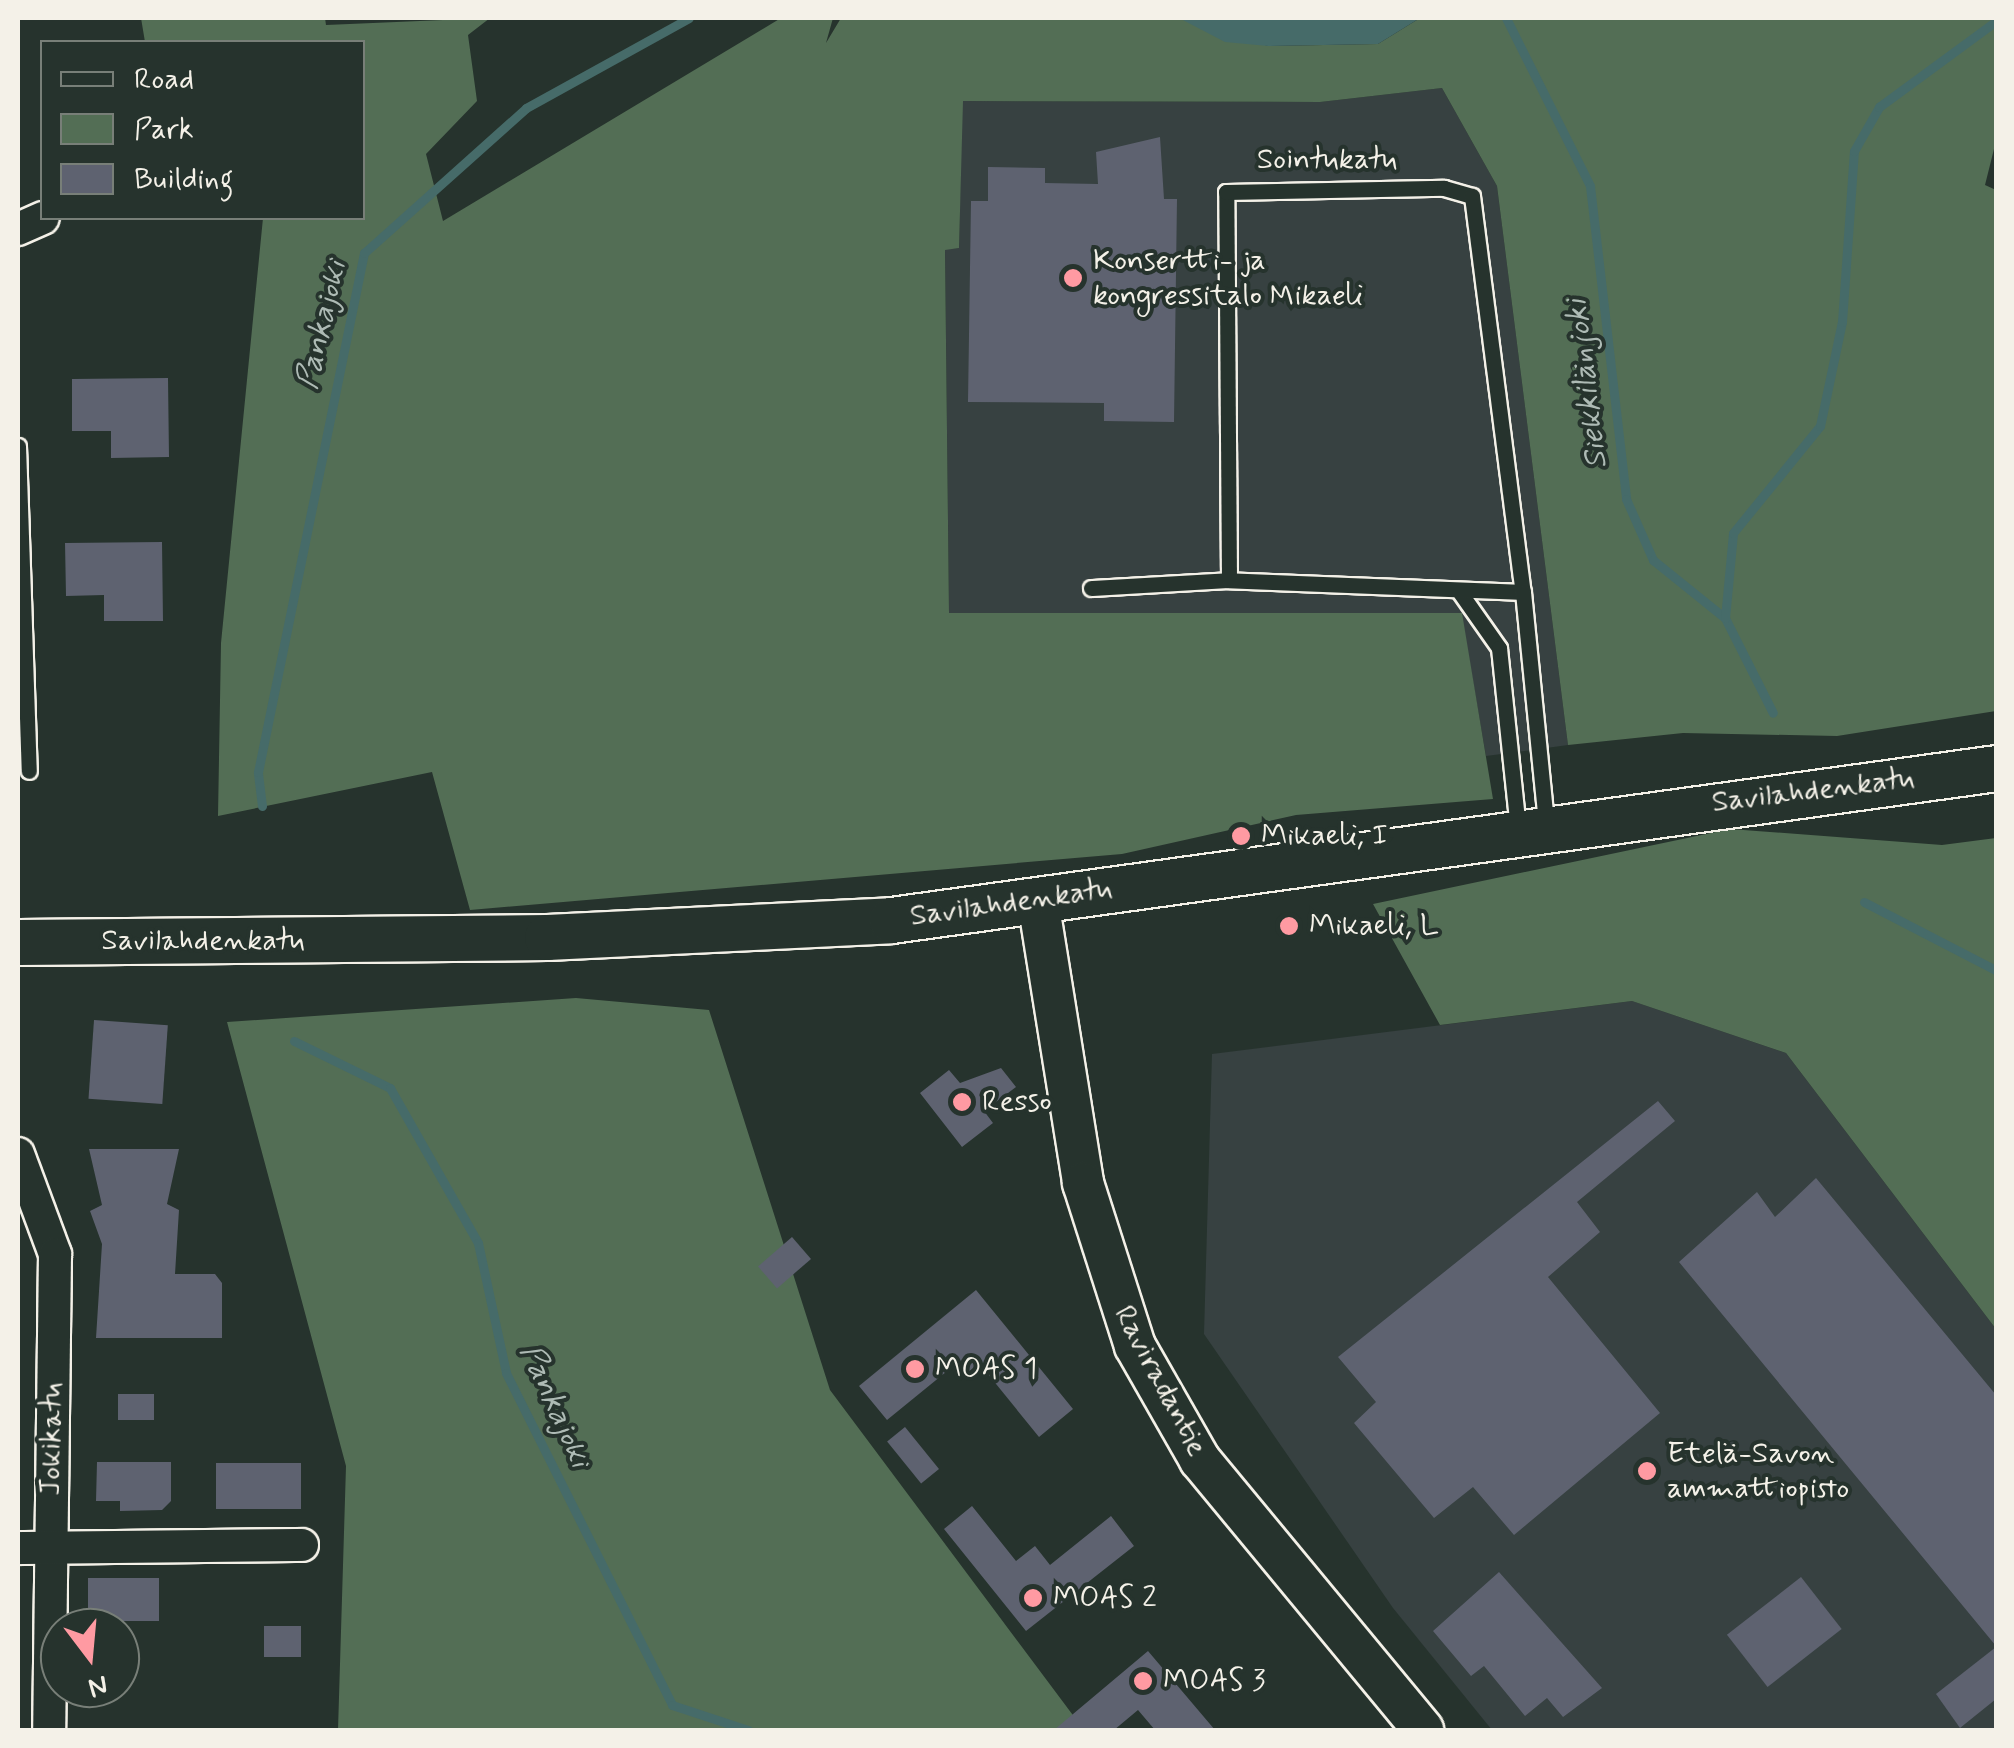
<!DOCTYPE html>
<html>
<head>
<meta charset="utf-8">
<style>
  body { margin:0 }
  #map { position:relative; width:2014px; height:1748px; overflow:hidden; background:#26332d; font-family:Mynerve,sans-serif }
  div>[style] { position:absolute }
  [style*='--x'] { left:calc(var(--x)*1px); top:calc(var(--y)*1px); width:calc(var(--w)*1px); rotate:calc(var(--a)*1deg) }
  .built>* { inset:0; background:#374141 }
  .green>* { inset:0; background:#536e55 }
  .water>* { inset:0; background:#466b69 }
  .stream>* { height:9px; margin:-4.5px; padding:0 4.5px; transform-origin:4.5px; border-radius:4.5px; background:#466b69 }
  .building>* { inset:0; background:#5e6270; transform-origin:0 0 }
  .roads { filter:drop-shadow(2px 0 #f4f1e8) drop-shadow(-2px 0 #f4f1e8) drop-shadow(0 2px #f4f1e8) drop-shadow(0 -2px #f4f1e8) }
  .service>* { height:15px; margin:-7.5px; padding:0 7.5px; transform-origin:7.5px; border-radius:7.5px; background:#26332d }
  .minor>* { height:32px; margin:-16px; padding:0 16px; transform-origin:16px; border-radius:16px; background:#26332d }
  .tertiary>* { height:40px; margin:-20px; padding:0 20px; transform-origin:20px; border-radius:20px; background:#26332d }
  .secondary>* { height:45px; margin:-22.5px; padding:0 22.5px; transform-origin:22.5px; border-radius:22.5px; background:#26332d }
  .dots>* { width:28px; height:28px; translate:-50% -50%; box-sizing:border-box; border:5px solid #26332d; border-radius:50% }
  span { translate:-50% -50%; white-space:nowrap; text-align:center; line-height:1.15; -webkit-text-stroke:8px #26332d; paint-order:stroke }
  .street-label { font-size:30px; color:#f4f1e8 }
  .poi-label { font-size:30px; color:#f4f1e8 }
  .left { translate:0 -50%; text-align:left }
  .water-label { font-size:32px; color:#aebbb5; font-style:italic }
  .frame { position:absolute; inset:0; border:20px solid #f4f1e8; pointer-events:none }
  .legend { position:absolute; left:40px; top:40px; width:325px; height:180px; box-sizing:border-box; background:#26332d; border:2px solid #787f78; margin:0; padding:12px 18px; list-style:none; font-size:30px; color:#f4f1e8 }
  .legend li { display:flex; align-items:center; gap:20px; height:50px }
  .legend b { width:50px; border:2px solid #787f78 }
  .north { position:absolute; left:40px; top:1608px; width:100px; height:100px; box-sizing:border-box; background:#26332d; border:2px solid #787f78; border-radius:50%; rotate:164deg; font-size:28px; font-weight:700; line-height:40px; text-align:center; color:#f4f1e8 }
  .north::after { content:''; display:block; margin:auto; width:35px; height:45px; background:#ff9aa2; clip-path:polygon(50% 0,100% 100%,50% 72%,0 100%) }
</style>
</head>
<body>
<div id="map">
  <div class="built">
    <i style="clip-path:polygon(1442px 88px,1497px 186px,1568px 745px,1486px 756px,1461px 613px,949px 613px,945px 249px,959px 248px,962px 101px,1320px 102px)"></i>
    <i style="clip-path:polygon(1632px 1001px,1786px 1053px,1996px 1329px,1996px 1730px,1492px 1730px,1393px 1608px,1204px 1334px,1212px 1054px)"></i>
  </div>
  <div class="green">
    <i style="clip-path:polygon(141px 18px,325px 18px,326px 25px,490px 18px,468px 35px,477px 101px,426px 154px,443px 221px,781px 18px,833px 18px,826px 43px,841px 18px,1179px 18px,1268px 46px,1378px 44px,1420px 18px,1996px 18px,1996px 141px,1985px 185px,1996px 190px,1996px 711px,1837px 736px,1683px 733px,1568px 745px,1497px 186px,1442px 88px,1320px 102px,963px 101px,959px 248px,945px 250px,949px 613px,1462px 613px,1493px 799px,1296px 815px,1122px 854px,470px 910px,432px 772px,218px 816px,221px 643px,263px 218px,362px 218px,362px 42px,145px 42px)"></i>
    <i style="clip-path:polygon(1730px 829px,1942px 845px,1996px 838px,1996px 1329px,1786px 1053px,1632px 1001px,1440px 1025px,1373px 904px)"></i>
    <i style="clip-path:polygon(576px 998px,709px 1010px,830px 1390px,1084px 1730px,338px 1730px,346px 1466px,227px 1022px)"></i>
  </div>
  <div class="water">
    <i style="clip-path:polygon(1179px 18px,1420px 18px,1378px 44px,1268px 46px,1225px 42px)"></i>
  </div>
  <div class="stream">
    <i style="--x:1506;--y:18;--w:188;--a:63.4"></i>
    <i style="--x:1590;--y:186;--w:315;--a:83.4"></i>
    <i style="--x:1626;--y:499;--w:67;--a:66.1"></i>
    <i style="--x:1653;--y:560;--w:92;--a:38.9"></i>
    <i style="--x:1725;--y:618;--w:106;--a:63.2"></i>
    <i style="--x:1725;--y:618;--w:85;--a:-84.6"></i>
    <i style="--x:1733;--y:533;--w:138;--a:-50.9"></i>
    <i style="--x:1820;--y:426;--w:106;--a:-78.1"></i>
    <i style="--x:1842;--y:322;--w:171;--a:-86"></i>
    <i style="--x:1854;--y:151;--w:51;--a:-60.4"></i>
    <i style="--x:1879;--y:107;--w:145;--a:-36.3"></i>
    <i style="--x:262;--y:806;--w:34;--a:-97"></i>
    <i style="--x:258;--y:772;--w:530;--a:-78.46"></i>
    <i style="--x:364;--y:253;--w:217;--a:-41.8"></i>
    <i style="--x:526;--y:108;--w:186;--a:-28.9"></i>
    <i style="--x:1864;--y:902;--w:148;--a:27.3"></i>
    <i style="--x:294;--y:1041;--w:107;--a:26.1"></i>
    <i style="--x:390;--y:1088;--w:178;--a:60.4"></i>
    <i style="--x:478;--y:1243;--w:133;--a:77.8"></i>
    <i style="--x:506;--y:1373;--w:371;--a:63.4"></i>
    <i style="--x:672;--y:1705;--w:80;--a:18.2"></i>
  </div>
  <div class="building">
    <i style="clip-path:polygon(1160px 137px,1164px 199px,1177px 199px,1174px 422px,1104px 421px,1104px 403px,968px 402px,971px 201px,988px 201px,988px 167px,1045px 168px,1045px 183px,1098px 184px,1096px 152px)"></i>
    <i style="clip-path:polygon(168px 378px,169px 457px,111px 458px,111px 431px,72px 431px,72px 379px)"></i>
    <i style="clip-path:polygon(162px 542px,163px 621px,104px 621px,104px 595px,66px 596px,65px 543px)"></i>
    <i style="left:94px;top:1020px;width:74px;height:79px;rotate:4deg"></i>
    <i style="clip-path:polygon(1001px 1068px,1016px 1087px,984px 1111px,993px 1123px,962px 1147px,920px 1093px,949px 1070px,960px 1083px)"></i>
    <i style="clip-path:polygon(1658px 1101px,1675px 1121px,1577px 1202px,1600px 1232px,1548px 1277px,1660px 1413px,1514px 1535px,1473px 1487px,1434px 1518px,1354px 1423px,1376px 1402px,1338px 1357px)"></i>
    <i style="clip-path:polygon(89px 1149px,179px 1149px,167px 1204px,179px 1210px,175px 1274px,215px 1274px,222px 1283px,222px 1338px,96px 1338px,102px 1244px,90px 1211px,102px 1205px)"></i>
    <i style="clip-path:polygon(1816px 1178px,1996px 1395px,1996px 1646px,1679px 1262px,1757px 1192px,1775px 1217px)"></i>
    <i style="left:792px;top:1237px;width:29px;height:45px;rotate:49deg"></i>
    <i style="clip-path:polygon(976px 1290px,1073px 1409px,1039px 1437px,979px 1363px,966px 1374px,957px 1363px,887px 1420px,859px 1386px)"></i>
    <i style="left:118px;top:1394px;width:36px;height:26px"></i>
    <i style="left:905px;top:1427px;width:54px;height:23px;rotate:51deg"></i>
    <i style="clip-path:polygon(97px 1462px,171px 1462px,171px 1501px,162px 1510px,120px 1511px,120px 1501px,96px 1501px)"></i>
    <i style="left:301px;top:1463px;width:46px;height:85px;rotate:90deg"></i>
    <i style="clip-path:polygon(972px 1506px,1016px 1561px,1035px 1546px,1050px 1565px,1111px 1516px,1134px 1546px,1026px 1631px,944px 1529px)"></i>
    <i style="clip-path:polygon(1499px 1572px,1602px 1688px,1563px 1717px,1547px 1698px,1525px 1716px,1484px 1666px,1471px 1676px,1433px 1631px)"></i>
    <i style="left:1801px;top:1577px;width:66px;height:94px;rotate:52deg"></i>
    <i style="left:88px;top:1578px;width:71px;height:43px"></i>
    <i style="left:264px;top:1626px;width:37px;height:31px"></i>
    <i style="clip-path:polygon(1996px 1647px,1996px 1699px,1960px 1728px,1936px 1694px)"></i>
    <i style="clip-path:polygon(1148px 1651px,1215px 1730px,1155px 1730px,1138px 1710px,1114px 1730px,1054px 1730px)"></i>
  </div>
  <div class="roads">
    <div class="service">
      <i style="--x:18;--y:446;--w:325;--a:88.1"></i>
      <i style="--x:1091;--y:588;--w:138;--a:-3.3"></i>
      <i style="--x:1459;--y:591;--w:70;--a:54.9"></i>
      <i style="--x:1499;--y:648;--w:181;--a:84"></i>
      <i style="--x:1523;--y:592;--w:294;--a:-177.7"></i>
      <i style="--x:1229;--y:580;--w:388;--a:-90.4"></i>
      <i style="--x:1226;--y:192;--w:218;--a:-1.1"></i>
      <i style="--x:1444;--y:188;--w:29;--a:16"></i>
      <i style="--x:1472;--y:196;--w:399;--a:82.7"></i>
      <i style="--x:1523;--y:592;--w:233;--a:84.3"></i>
    </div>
    <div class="minor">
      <i style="--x:18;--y:229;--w:27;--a:-24"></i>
      <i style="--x:18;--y:1154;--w:107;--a:69.7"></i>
      <i style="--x:55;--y:1254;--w:476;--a:90.7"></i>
      <i style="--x:18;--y:1548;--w:284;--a:-0.6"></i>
    </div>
    <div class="tertiary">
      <i style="--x:1038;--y:901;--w:286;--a:80.9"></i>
      <i style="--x:1083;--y:1183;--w:171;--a:72.3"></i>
      <i style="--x:1135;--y:1346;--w:131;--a:60.3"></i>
      <i style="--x:1200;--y:1460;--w:350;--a:50.4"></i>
    </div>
    <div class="secondary">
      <i style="--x:18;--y:942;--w:529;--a:-0.54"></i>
      <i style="--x:547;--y:937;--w:344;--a:-2.8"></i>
      <i style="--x:891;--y:920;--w:1115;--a:-7.83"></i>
    </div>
  </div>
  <div class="dots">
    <i style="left:1073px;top:278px;background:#ff9aa2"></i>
    <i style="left:1241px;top:836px;background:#ff9aa2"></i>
    <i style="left:1289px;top:926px;background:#ff9aa2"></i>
    <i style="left:962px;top:1102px;background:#ff9aa2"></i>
    <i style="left:915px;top:1369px;background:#ff9aa2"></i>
    <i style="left:1647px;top:1471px;background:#ff9aa2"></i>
    <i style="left:1033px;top:1598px;background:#ff9aa2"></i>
    <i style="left:1143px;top:1681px;background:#ff9aa2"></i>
  </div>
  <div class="street-label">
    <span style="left:1327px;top:160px">Sointukatu</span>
    <span style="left:1813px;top:791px;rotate:-7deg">Savilahdenkatu</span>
    <span style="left:1011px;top:903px;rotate:-8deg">Savilahdenkatu</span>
    <span style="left:203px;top:941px">Savilahdenkatu</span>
    <span style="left:1160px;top:1381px;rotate:62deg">Raviradantie</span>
    <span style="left:52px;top:1439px;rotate:-89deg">Jokikatu</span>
  </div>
  <div class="poi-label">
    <span class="left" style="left:1093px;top:278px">Konsertti- ja<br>kongressitalo Mikaeli</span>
    <span class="left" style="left:1261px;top:836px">Mikaeli, I</span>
    <span class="left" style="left:1309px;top:926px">Mikaeli, L</span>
    <span class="left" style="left:982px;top:1102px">Resso</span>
    <span class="left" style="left:935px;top:1369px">MOAS 1</span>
    <span class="left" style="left:1667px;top:1471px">Etelä-Savon<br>ammattiopisto</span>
    <span class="left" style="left:1053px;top:1598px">MOAS 2</span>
    <span class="left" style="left:1163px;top:1681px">MOAS 3</span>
  </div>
  <div class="water-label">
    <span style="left:322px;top:325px;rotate:-77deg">Pankajoki</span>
    <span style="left:1587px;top:384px;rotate:-97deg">Siekkilänjoki</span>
    <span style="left:555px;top:1406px;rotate:66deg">Pankajoki</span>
  </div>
  <div class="frame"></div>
  <ul class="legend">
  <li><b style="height:12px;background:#26332d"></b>Road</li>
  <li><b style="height:28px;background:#536e55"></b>Park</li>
  <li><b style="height:28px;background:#5e6270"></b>Building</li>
  </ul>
  <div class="north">N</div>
</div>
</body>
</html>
